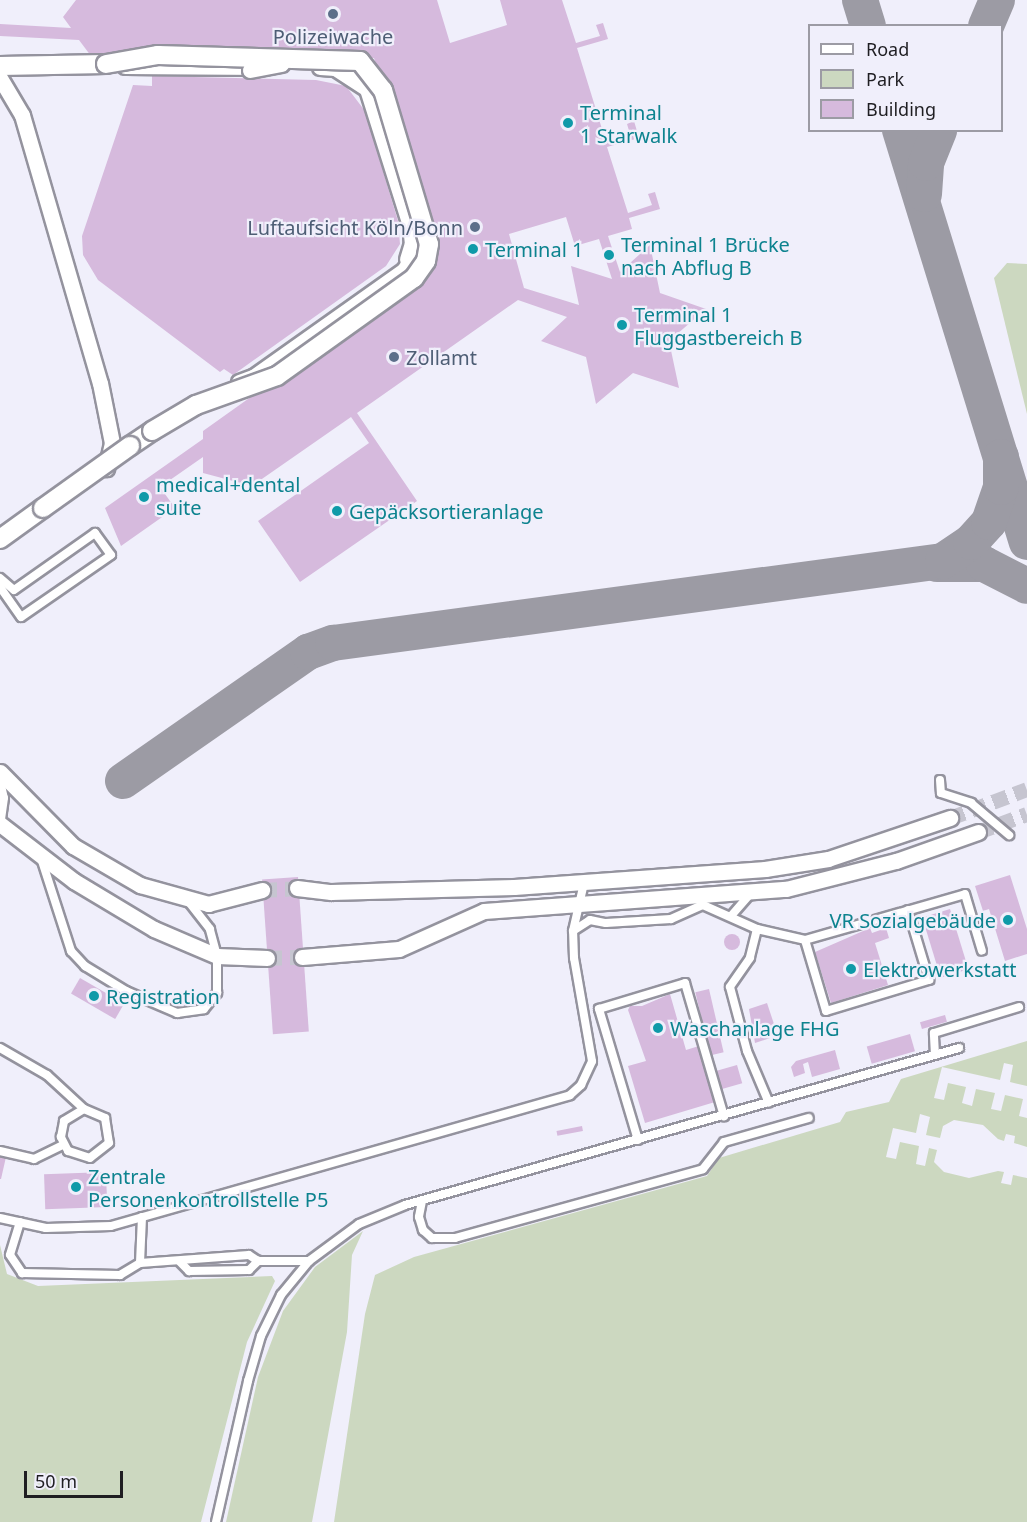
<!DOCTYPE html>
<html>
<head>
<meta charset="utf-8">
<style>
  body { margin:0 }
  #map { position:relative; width:1027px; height:1522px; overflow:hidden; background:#f0effb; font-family:"Noto Sans",sans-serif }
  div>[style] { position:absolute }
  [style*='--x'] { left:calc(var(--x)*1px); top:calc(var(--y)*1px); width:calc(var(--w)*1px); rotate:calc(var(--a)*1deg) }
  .green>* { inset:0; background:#ccd8c0 }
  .taxiway>* { height:36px; margin:-18px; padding:0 18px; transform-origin:18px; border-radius:18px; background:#9c9ba4 }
  .building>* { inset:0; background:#d6badd; transform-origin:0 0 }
  .round { border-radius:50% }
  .minor-tunnel>* { height:15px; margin-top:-7.5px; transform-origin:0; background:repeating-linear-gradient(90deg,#c6c5d0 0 15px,transparent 0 23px) }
  .roads { filter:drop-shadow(2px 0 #94939e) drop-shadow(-2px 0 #94939e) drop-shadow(0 2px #94939e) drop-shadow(0 -2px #94939e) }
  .service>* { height:8px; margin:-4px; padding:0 4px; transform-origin:4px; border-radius:4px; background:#fff }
  .minor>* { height:15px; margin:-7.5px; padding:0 7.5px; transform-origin:7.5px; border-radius:7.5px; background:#fff }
  .tertiary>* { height:18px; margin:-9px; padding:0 9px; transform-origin:9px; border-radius:9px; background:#fff }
  .bridges { filter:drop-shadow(2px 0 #94939e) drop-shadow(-2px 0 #94939e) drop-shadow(0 2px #94939e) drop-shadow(0 -2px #94939e) }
  .minor-bridge>* { height:15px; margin:-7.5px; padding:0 7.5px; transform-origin:7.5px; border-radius:7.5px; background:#fff }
  .tertiary-bridge>* { height:18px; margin:-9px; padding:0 9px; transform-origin:9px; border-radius:9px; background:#fff }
  .dots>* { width:16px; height:16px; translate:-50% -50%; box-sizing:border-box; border:3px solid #f0effb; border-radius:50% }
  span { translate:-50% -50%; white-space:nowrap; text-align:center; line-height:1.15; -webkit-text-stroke:4.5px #f0effb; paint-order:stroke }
  .service-label { font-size:20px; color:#4e5e75 }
  .right { translate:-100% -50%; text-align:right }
  .left { translate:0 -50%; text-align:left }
  .culture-label { font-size:20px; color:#0d838f }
  .legend { position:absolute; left:808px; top:24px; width:195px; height:108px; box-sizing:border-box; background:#f0effb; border:2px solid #9c9ba4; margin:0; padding:8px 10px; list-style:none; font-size:18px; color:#1f1e22 }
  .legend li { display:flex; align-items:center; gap:12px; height:30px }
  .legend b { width:30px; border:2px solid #9c9ba4 }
  .scale { position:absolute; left:24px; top:1471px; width:99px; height:27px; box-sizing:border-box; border:3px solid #1f1e22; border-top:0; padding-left:8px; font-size:18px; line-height:21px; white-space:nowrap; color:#1f1e22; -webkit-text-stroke:4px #f0effb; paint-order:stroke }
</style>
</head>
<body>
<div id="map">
  <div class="green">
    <i style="clip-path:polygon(1007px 263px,1027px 264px,1027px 414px,994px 278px)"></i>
    <i style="clip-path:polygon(1027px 1041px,1027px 1086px,1010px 1082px,1013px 1065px,1004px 1063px,1000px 1080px,942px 1067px,934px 1098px,944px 1100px,948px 1083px,966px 1087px,962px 1103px,972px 1106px,976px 1089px,995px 1093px,991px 1109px,1001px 1111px,1005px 1095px,1023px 1099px,1019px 1116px,1027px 1118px,1027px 1147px,1014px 1143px,1015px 1136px,1006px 1134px,1004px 1141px,998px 1139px,983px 1125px,954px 1120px,943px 1126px,940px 1138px,926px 1135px,930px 1117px,920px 1114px,916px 1133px,893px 1128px,886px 1157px,896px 1159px,900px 1142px,919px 1146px,916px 1164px,925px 1166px,929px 1148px,937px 1150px,934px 1162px,944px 1172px,969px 1178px,998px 1171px,1004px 1172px,1001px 1183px,1011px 1185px,1013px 1175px,1027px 1178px,1027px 1522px,334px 1522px,365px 1314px,375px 1275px,414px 1257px,707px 1176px,719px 1158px,840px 1122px,846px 1112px,889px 1102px,901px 1079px)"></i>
    <i style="clip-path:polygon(363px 1231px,352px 1255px,347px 1332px,312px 1522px,226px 1522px,258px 1377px,283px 1311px,315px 1267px)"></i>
    <i style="clip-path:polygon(0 1245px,7px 1274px,38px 1286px,272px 1276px,275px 1281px,247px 1342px,201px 1522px,0 1522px)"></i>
  </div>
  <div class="taxiway">
    <i style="--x:860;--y:0;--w:27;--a:73"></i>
    <i style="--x:986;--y:26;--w:28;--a:-67"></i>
    <i style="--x:900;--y:130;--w:431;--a:72.9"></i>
    <i style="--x:924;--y:194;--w:31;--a:-86"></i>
    <i style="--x:926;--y:163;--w:35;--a:-68"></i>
    <i style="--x:937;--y:564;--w:47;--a:0"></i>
    <i style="--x:984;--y:564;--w:48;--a:27.1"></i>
    <i style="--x:123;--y:781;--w:226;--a:-34.9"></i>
    <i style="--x:308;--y:652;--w:27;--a:-20"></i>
    <i style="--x:333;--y:643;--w:615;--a:-7.66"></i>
    <i style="--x:943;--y:561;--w:34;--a:-34"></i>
    <i style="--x:971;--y:542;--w:27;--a:-48"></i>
    <i style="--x:989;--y:522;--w:37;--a:-71"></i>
    <i style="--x:1001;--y:487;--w:30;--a:-90"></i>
  </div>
  <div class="building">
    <i style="clip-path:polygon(evenodd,76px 0,437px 0,450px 43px,507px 25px,500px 0,562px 0,576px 43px,600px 36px,596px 25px,603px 23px,608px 39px,577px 48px,606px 142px,630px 134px,627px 124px,634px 121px,639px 138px,607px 147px,628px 213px,652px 205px,648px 194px,655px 192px,660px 209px,629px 218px,632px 229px,608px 236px,620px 272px,650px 245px,660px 293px,706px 309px,669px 341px,679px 388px,633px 373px,596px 404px,586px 357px,541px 341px,567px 317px,518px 300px,357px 413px,417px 501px,300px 582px,258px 521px,369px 443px,351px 417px,252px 486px,203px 473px,203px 457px,160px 487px,175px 508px,121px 546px,105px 508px,203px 439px,203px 431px,437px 264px,374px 58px,91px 56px,79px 40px,0 36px,0 24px,71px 28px,63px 17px,76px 0,566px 217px,575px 246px,599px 239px,612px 279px,571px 266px,579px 305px,524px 288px,509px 234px,566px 217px)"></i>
    <i style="clip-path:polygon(152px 76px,316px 80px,346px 86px,365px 111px,398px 221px,400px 244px,386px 266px,233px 375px,224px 369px,220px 372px,98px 280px,83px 255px,82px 236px,133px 85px,152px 86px)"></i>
    <i style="clip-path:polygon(1010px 875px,1027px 929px,1027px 954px,1005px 961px,989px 909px,983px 911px,975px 886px)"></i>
    <i style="left:298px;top:877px;width:155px;height:36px;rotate:86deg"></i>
    <i style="left:950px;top:909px;width:63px;height:29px;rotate:73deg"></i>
    <i style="clip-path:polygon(870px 928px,872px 933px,886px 928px,889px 938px,875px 943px,888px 985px,831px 1003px,815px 952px)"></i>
    <i class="round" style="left:724px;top:934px;width:16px;height:16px"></i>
    <i style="left:80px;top:978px;width:51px;height:18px;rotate:30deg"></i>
    <i style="left:709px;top:989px;width:65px;height:14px;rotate:77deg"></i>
    <i style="clip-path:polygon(670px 994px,686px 1050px,699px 1046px,715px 1102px,645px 1123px,628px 1066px,646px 1061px,628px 1010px,630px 1006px,642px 1006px)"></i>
    <i style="clip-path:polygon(767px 1003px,775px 1027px,770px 1028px,773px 1037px,755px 1043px,749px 1009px)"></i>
    <i style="left:945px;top:1015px;width:7px;height:26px;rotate:74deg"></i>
    <i style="left:910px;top:1034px;width:18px;height:45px;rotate:74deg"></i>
    <i style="clip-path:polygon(835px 1050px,840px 1069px,812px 1077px,808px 1062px,803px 1064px,805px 1073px,794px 1077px,791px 1067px,796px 1061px)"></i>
    <i style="left:737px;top:1065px;width:19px;height:21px;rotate:74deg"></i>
    <i style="left:582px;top:1126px;width:5px;height:26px;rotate:79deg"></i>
    <i style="clip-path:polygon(0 1155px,6px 1157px,1px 1179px,0 1179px)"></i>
    <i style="left:106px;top:1172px;width:35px;height:62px;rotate:88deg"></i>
  </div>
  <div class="minor-tunnel">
    <i style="--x:950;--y:818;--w:82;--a:-20.6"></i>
    <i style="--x:978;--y:832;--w:52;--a:-20.2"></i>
    <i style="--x:262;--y:890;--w:35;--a:-3"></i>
    <i style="--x:267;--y:958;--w:35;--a:-2"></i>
  </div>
  <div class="roads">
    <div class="service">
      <i style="--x:0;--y:578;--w:18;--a:41"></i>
      <i style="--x:14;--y:590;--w:99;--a:-35.1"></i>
      <i style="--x:95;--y:533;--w:27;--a:54"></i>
      <i style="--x:111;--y:555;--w:109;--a:145.4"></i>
      <i style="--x:21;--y:617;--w:37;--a:-125"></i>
      <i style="--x:940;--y:780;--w:13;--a:86"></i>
      <i style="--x:941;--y:793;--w:32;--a:18"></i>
      <i style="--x:971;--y:803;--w:50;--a:40.1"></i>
      <i style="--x:0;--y:781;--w:17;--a:77"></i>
      <i style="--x:4;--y:798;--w:28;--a:98"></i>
      <i style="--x:42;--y:861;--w:95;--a:72.1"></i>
      <i style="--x:71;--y:951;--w:21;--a:47"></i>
      <i style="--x:85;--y:966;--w:48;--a:31.4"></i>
      <i style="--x:126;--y:991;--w:56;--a:23.3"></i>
      <i style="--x:177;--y:1013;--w:27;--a:-8"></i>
      <i style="--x:204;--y:1009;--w:21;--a:-51"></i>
      <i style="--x:217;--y:993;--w:37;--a:-90"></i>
      <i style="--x:217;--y:956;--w:28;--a:-105"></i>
      <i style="--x:210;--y:929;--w:33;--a:-128"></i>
      <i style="--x:731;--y:916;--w:28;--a:-49"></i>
      <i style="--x:757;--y:929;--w:30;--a:104"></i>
      <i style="--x:750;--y:958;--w:35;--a:125"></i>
      <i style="--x:730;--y:987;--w:66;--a:75.1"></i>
      <i style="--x:747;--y:1051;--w:56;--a:67.1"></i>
      <i style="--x:573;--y:931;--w:20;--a:-33"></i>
      <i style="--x:590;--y:920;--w:16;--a:11"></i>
      <i style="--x:606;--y:923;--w:65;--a:-3.5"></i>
      <i style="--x:671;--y:919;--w:35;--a:-24"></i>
      <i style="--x:703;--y:905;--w:59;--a:24"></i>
      <i style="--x:757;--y:929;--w:49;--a:12.9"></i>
      <i style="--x:805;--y:940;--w:166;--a:-16"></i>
      <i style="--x:965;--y:894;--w:59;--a:73.4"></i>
      <i style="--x:805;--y:940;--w:74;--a:73.5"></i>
      <i style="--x:826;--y:1011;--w:108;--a:-16.8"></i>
      <i style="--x:929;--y:980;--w:73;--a:-106.7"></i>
      <i style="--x:0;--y:1048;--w:54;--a:29.9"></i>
      <i style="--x:47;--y:1075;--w:50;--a:42.6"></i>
      <i style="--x:84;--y:1109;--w:23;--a:23"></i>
      <i style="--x:105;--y:1118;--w:25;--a:81"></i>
      <i style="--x:109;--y:1143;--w:24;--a:142"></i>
      <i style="--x:90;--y:1158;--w:23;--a:-162"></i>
      <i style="--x:68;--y:1151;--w:16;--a:-117"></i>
      <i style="--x:61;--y:1137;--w:16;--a:-79"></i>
      <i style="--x:64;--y:1121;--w:23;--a:-31"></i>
      <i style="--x:935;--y:1055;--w:22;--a:-93"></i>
      <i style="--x:934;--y:1033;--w:89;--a:-17"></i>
      <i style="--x:638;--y:1140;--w:137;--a:-106.6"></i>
      <i style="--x:599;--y:1009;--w:90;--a:-16.8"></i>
      <i style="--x:685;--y:983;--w:139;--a:73.7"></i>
      <i style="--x:0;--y:1151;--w:35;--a:13"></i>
      <i style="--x:34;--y:1159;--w:32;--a:-26"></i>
      <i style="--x:422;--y:1201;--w:16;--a:101"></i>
      <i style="--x:419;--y:1217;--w:14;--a:73"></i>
      <i style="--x:423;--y:1230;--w:12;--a:42"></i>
      <i style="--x:432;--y:1238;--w:23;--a:0"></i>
      <i style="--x:455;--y:1238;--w:257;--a:-15.5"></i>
      <i style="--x:703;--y:1169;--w:34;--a:-52"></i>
      <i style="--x:724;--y:1142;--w:88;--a:-15.8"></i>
      <i style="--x:0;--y:1218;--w:47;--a:12.3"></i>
      <i style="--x:46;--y:1228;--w:65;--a:-1.8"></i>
      <i style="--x:111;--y:1226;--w:477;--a:-15.9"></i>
      <i style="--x:570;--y:1095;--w:15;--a:-42"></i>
      <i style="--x:581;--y:1085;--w:26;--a:-65"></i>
      <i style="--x:592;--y:1061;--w:105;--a:-99.9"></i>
      <i style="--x:574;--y:958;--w:27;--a:-92"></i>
      <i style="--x:573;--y:931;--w:49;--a:-77.1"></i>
      <i style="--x:20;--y:1222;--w:34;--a:107"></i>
      <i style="--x:10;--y:1255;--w:22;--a:56"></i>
      <i style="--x:22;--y:1273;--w:98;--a:1.2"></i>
      <i style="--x:120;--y:1275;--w:23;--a:-31"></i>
      <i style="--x:140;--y:1263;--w:46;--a:-87.5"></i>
      <i style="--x:180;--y:1262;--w:13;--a:45"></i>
      <i style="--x:189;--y:1271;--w:60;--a:-1"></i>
      <i style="--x:249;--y:1270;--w:13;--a:-45"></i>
      <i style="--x:140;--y:1263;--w:109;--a:-4.2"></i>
      <i style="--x:249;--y:1255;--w:11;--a:34"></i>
      <i style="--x:258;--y:1261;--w:51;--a:0"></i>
      <i style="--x:216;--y:1522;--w:145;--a:-77.2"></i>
      <i style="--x:248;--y:1381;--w:47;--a:-73.9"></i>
      <i style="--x:261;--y:1336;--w:46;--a:-64"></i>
      <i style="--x:281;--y:1295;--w:44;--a:-50.5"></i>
      <i style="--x:309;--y:1261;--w:62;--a:-36.5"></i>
      <i style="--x:359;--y:1224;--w:50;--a:-22.4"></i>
      <i style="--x:405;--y:1205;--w:576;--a:-15.82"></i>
    </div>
    <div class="minor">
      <i style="--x:125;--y:66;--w:138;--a:0.4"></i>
      <i style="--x:320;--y:67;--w:15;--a:4"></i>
      <i style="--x:335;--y:68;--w:38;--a:33"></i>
      <i style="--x:367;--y:89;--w:143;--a:72.5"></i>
      <i style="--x:410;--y:225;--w:18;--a:84"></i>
      <i style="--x:412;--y:243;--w:17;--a:107"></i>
      <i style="--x:0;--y:78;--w:43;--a:59.3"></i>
      <i style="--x:22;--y:115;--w:279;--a:73.8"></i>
      <i style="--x:100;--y:383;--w:61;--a:78.7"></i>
      <i style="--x:112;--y:443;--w:26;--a:103"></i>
      <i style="--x:239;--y:382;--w:15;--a:-20"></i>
      <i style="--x:253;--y:377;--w:185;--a:-35.3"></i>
      <i style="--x:404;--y:270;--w:27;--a:-57"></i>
      <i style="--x:0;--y:772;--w:104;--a:45.4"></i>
      <i style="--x:73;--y:846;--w:78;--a:30.2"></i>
      <i style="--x:140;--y:885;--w:71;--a:15.6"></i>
      <i style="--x:208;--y:904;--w:56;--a:-14.5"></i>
      <i style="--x:0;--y:824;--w:93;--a:37.6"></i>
      <i style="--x:74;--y:881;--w:93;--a:31"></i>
      <i style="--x:154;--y:929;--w:69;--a:23.2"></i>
      <i style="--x:217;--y:956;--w:50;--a:2.3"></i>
      <i style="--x:297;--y:888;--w:34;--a:7"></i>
      <i style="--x:331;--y:892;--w:183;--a:-1.6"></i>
      <i style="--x:514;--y:887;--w:252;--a:-4.1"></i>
      <i style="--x:765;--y:869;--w:64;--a:-9"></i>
      <i style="--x:828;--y:859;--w:129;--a:-18.6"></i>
      <i style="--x:302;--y:957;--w:97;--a:-4.7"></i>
      <i style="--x:399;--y:949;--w:93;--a:-24.1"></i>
      <i style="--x:484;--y:911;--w:303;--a:-4.2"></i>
      <i style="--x:786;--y:889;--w:114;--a:-14.3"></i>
      <i style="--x:896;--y:861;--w:87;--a:-19.5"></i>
    </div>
    <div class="tertiary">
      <i style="--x:0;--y:66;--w:106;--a:-1.1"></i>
      <i style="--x:130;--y:446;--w:27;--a:-34"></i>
      <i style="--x:0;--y:539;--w:53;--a:-35.8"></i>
    </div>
  </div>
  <div class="bridges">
    <div class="minor-bridge">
      <i style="--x:250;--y:70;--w:32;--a:-11"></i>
    </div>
    <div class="tertiary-bridge">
      <i style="--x:106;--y:64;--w:53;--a:-9.8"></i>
      <i style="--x:158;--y:55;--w:202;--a:1.7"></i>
      <i style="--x:360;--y:61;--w:37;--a:52"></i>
      <i style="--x:383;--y:90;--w:161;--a:73.4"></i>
      <i style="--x:429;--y:244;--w:17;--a:100"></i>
      <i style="--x:426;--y:261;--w:21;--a:125"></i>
      <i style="--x:414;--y:278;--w:168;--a:144.4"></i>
      <i style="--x:277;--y:376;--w:86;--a:160.3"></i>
      <i style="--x:196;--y:405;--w:51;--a:149.4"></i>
      <i style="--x:43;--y:508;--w:107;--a:-35.5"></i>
    </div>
  </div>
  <div class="dots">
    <i style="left:333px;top:14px;background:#5c6f8a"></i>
    <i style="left:568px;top:123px;background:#0f9aa8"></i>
    <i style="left:475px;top:227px;background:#5c6f8a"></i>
    <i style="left:473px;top:249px;background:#0f9aa8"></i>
    <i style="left:609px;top:255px;background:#0f9aa8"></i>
    <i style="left:622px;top:325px;background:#0f9aa8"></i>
    <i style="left:394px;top:357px;background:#5c6f8a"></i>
    <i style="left:144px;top:497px;background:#0f9aa8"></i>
    <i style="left:337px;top:511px;background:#0f9aa8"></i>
    <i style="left:1008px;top:920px;background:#0f9aa8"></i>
    <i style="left:851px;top:969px;background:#0f9aa8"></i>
    <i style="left:94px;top:996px;background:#0f9aa8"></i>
    <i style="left:658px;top:1028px;background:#0f9aa8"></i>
    <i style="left:76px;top:1187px;background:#0f9aa8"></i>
  </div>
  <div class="service-label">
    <span style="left:333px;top:36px">Polizeiwache</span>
    <span class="right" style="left:463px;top:227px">Luftaufsicht Köln/Bonn</span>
    <span class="left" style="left:406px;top:357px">Zollamt</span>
  </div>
  <div class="culture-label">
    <span class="left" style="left:580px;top:124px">Terminal<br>1 Starwalk</span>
    <span class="left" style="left:621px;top:256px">Terminal 1 Brücke<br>nach Abflug B</span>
    <span class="left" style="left:485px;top:249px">Terminal 1</span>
    <span class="left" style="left:634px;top:326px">Terminal 1<br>Fluggastbereich B</span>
    <span class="left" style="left:156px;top:496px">medical+dental<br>suite</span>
    <span class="left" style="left:349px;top:511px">Gepäcksortieranlage</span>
    <span class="right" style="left:996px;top:920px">VR Sozialgebäude</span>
    <span class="left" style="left:863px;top:969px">Elektrowerkstatt</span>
    <span class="left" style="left:106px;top:996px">Registration</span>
    <span class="left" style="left:670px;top:1028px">Waschanlage FHG</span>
    <span class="left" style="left:88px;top:1188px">Zentrale<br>Personenkontrollstelle P5</span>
  </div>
  <ul class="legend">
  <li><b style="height:8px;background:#fff"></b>Road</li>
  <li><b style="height:16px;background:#ccd8c0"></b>Park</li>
  <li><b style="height:16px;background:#d6badd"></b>Building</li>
  </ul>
  <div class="scale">50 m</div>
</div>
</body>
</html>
